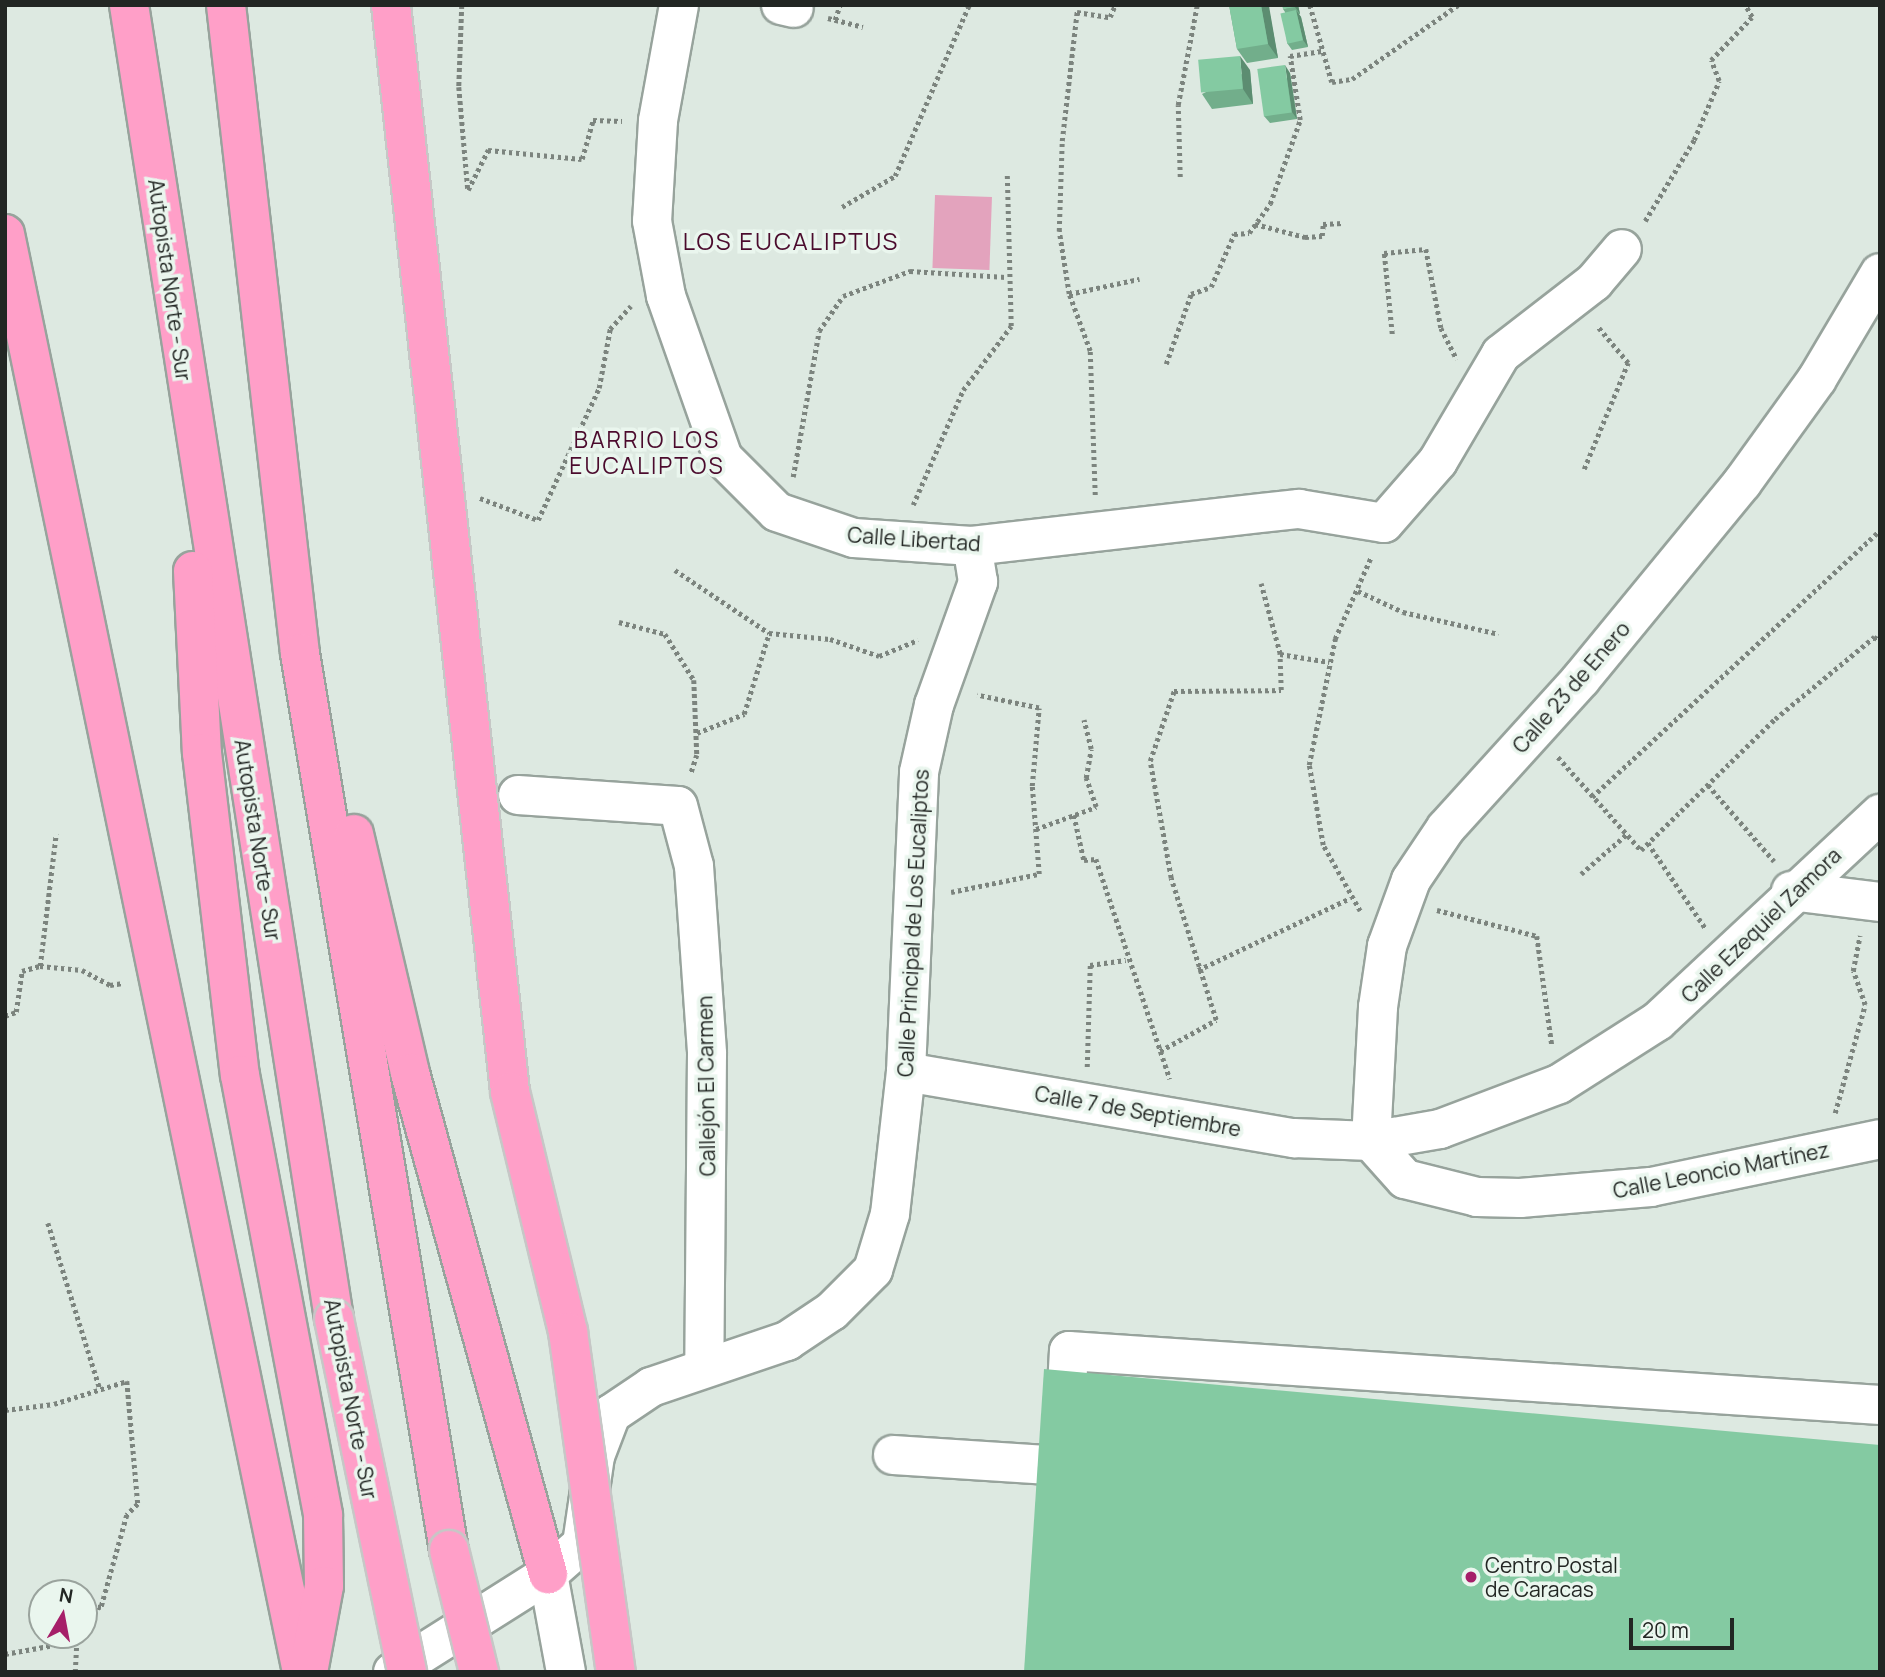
<!DOCTYPE html>
<html>
<head>
<meta charset="utf-8">
<style>
  body { margin:0 }
  #map { position:relative; width:1885px; height:1677px; overflow:hidden; background:#dde9e1; font-family:Manrope,sans-serif }
  div>[style] { position:absolute }
  [style*='--x'] { left:calc(var(--x)*1px); top:calc(var(--y)*1px); width:calc(var(--w)*1px); rotate:calc(var(--a)*1deg) }
  .green>* { inset:0; background:#e3a3bd; transform-origin:0 0 }
  .path>* { height:4.5px; margin-top:-2.25px; transform-origin:0; background:repeating-linear-gradient(90deg,#7c847e 0 3.5px,transparent 0 7px) }
  .roads { filter:drop-shadow(2px 0 #97a39c) drop-shadow(-2px 0 #97a39c) drop-shadow(0 2px #97a39c) drop-shadow(0 -2px #97a39c) }
  .minor>* { height:38px; margin:-19px; padding:0 19px; transform-origin:19px; border-radius:19px; background:#fff }
  .highway>* { height:38px; margin:-19px; padding:0 19px; transform-origin:19px; border-radius:19px; background:#ff9fc8 }
  .bridges { filter:drop-shadow(2px 0 #c6c7c6) drop-shadow(-2px 0 #c6c7c6) drop-shadow(0 2px #c6c7c6) drop-shadow(0 -2px #c6c7c6) }
  .highway-bridge>* { height:38px; margin:-19px; padding:0 19px; transform-origin:19px; border-radius:19px; background:#ff9fc8 }
  .wall>* { inset:0; background:#72ae8b }
  .shaded-wall>* { inset:0; background:#5c8d71 }
  .building>* { inset:0; background:#84caa2; transform-origin:0 0 }
  .dots>* { width:19px; height:19px; translate:-50% -50%; box-sizing:border-box; border:4px solid #eaf6ee; border-radius:50% }
  span { translate:-50% -50%; white-space:nowrap; text-align:center; line-height:1.15; -webkit-text-stroke:7px #eaf6ee; paint-order:stroke }
  .street-label { font-size:21px; color:#222623 }
  .poi-label { font-size:21px; color:#222623 }
  .left { translate:0 -50%; text-align:left }
  .neighbourhood-label { font-size:23px; color:#4b0b2d; letter-spacing:2px }
  .quarter-label { font-size:24px; color:#4b0b2d; letter-spacing:2px }
  .frame { position:absolute; inset:0; border:7px solid #222623; pointer-events:none }
  .north { position:absolute; left:28px; top:1579px; width:70px; height:70px; box-sizing:border-box; background:#eaf6ee; border:2px solid #9aa39d; border-radius:50%; rotate:10deg; font-size:19px; font-weight:700; line-height:28px; text-align:center; color:#222623 }
  .north::after { content:''; display:block; margin:auto; width:24px; height:32px; background:#a61f69; clip-path:polygon(50% 0,100% 100%,50% 72%,0 100%) }
  .scale { position:absolute; left:1629px; top:1618px; width:105px; height:32px; box-sizing:border-box; border:4px solid #222623; border-top:0; padding-left:9px; font-size:21px; line-height:24px; white-space:nowrap; color:#222623; -webkit-text-stroke:5px #eaf6ee; paint-order:stroke }
</style>
</head>
<body>
<div id="map">
  <div class="green">
    <i style="left:935px;top:195px;width:57px;height:73px;rotate:2deg"></i>
  </div>
  <div class="path">
    <i style="--x:462;--y:5;--w:82;--a:92.1"></i>
    <i style="--x:459;--y:87;--w:103;--a:85"></i>
    <i style="--x:1310;--y:5;--w:80;--a:74.1"></i>
    <i style="--x:1332;--y:82;--w:20;--a:-9"></i>
    <i style="--x:1352;--y:79;--w:129;--a:-34.9"></i>
    <i style="--x:828;--y:18;--w:36;--a:14"></i>
    <i style="--x:835;--y:20;--w:16;--a:-72"></i>
    <i style="--x:1180;--y:177;--w:72;--a:-91.6"></i>
    <i style="--x:1178;--y:105;--w:102;--a:-79.2"></i>
    <i style="--x:468;--y:190;--w:45;--a:-63.4"></i>
    <i style="--x:488;--y:150;--w:94;--a:5.5"></i>
    <i style="--x:582;--y:159;--w:41;--a:-74.2"></i>
    <i style="--x:593;--y:120;--w:29;--a:2"></i>
    <i style="--x:842;--y:207;--w:61;--a:-30.3"></i>
    <i style="--x:895;--y:176;--w:186;--a:-66.6"></i>
    <i style="--x:1645;--y:221;--w:95;--a:-58.8"></i>
    <i style="--x:1694;--y:140;--w:64;--a:-67"></i>
    <i style="--x:1719;--y:81;--w:22;--a:-111"></i>
    <i style="--x:1711;--y:60;--w:59;--a:-46.4"></i>
    <i style="--x:1752;--y:17;--w:14;--a:-120"></i>
    <i style="--x:1255;--y:224;--w:52;--a:14.6"></i>
    <i style="--x:1305;--y:237;--w:17;--a:-3"></i>
    <i style="--x:1322;--y:236;--w:12;--a:-85"></i>
    <i style="--x:1323;--y:224;--w:20;--a:-3"></i>
    <i style="--x:1069;--y:294;--w:72;--a:-12.1"></i>
    <i style="--x:1392;--y:334;--w:81;--a:-95.6"></i>
    <i style="--x:1384;--y:253;--w:42;--a:-5.4"></i>
    <i style="--x:1426;--y:249;--w:80;--a:79.2"></i>
    <i style="--x:1441;--y:328;--w:35;--a:63"></i>
    <i style="--x:1166;--y:364;--w:74;--a:-70.3"></i>
    <i style="--x:1191;--y:294;--w:21;--a:-19"></i>
    <i style="--x:1211;--y:287;--w:58;--a:-66.5"></i>
    <i style="--x:1234;--y:234;--w:15;--a:-4"></i>
    <i style="--x:1249;--y:233;--w:36;--a:-54"></i>
    <i style="--x:1270;--y:204;--w:89;--a:-70.3"></i>
    <i style="--x:1300;--y:120;--w:65;--a:-98.9"></i>
    <i style="--x:1290;--y:56;--w:32;--a:-9"></i>
    <i style="--x:1584;--y:469;--w:115;--a:-67.5"></i>
    <i style="--x:1628;--y:363;--w:48;--a:-130"></i>
    <i style="--x:793;--y:477;--w:148;--a:-79.9"></i>
    <i style="--x:819;--y:331;--w:42;--a:-55.6"></i>
    <i style="--x:843;--y:296;--w:72;--a:-20.5"></i>
    <i style="--x:910;--y:271;--w:96;--a:3.6"></i>
    <i style="--x:1095;--y:495;--w:144;--a:-92"></i>
    <i style="--x:1090;--y:351;--w:61;--a:-110.2"></i>
    <i style="--x:1069;--y:294;--w:64;--a:-99"></i>
    <i style="--x:1059;--y:231;--w:90;--a:-88.1"></i>
    <i style="--x:1062;--y:141;--w:130;--a:-83.4"></i>
    <i style="--x:1077;--y:12;--w:33;--a:9"></i>
    <i style="--x:1110;--y:17;--w:13;--a:-67"></i>
    <i style="--x:480;--y:498;--w:62;--a:20.8"></i>
    <i style="--x:538;--y:520;--w:145;--a:-65.2"></i>
    <i style="--x:599;--y:388;--w:60;--a:-79.4"></i>
    <i style="--x:610;--y:329;--w:31;--a:-48"></i>
    <i style="--x:913;--y:505;--w:125;--a:-66.5"></i>
    <i style="--x:963;--y:390;--w:80;--a:-53.1"></i>
    <i style="--x:1011;--y:326;--w:153;--a:-91.5"></i>
    <i style="--x:675;--y:570;--w:113;--a:33.8"></i>
    <i style="--x:769;--y:633;--w:61;--a:5.6"></i>
    <i style="--x:830;--y:639;--w:52;--a:19.1"></i>
    <i style="--x:879;--y:656;--w:42;--a:-22.3"></i>
    <i style="--x:1358;--y:591;--w:50;--a:25"></i>
    <i style="--x:1403;--y:612;--w:98;--a:12.9"></i>
    <i style="--x:619;--y:622;--w:48;--a:14.6"></i>
    <i style="--x:665;--y:634;--w:54;--a:57.8"></i>
    <i style="--x:694;--y:680;--w:75;--a:87.7"></i>
    <i style="--x:697;--y:755;--w:19;--a:108"></i>
    <i style="--x:1280;--y:654;--w:50;--a:9.3"></i>
    <i style="--x:697;--y:733;--w:51;--a:-22"></i>
    <i style="--x:744;--y:714;--w:85;--a:-72.8"></i>
    <i style="--x:1558;--y:757;--w:125;--a:48.3"></i>
    <i style="--x:1641;--y:850;--w:187;--a:-44.4"></i>
    <i style="--x:1775;--y:719;--w:129;--a:-39.6"></i>
    <i style="--x:1874;--y:637;--w:7;--a:27"></i>
    <i style="--x:1708;--y:785;--w:101;--a:49"></i>
    <i style="--x:1592;--y:797;--w:393;--a:-42.8"></i>
    <i style="--x:1074;--y:815;--w:46;--a:77.5"></i>
    <i style="--x:1084;--y:860;--w:12;--a:-5"></i>
    <i style="--x:1096;--y:859;--w:232;--a:71.4"></i>
    <i style="--x:1036;--y:829;--w:64;--a:-20.1"></i>
    <i style="--x:1096;--y:807;--w:31;--a:-109"></i>
    <i style="--x:1086;--y:778;--w:29;--a:-80"></i>
    <i style="--x:1091;--y:749;--w:30;--a:-104"></i>
    <i style="--x:1648;--y:843;--w:104;--a:56"></i>
    <i style="--x:1581;--y:874;--w:61;--a:-41"></i>
    <i style="--x:951;--y:892;--w:90;--a:-11.6"></i>
    <i style="--x:1039;--y:874;--w:88;--a:-94.5"></i>
    <i style="--x:1032;--y:786;--w:78;--a:-84.9"></i>
    <i style="--x:1039;--y:708;--w:63;--a:-168.2"></i>
    <i style="--x:1437;--y:910;--w:103;--a:14.6"></i>
    <i style="--x:1537;--y:936;--w:111;--a:82.2"></i>
    <i style="--x:1360;--y:911;--w:76;--a:-119.3"></i>
    <i style="--x:1323;--y:845;--w:81;--a:-99.9"></i>
    <i style="--x:1309;--y:765;--w:129;--a:-78.3"></i>
    <i style="--x:1335;--y:639;--w:90;--a:-66.3"></i>
    <i style="--x:40;--y:966;--w:42;--a:5.4"></i>
    <i style="--x:82;--y:970;--w:32;--a:28"></i>
    <i style="--x:110;--y:985;--w:13;--a:-9"></i>
    <i style="--x:1198;--y:970;--w:168;--a:-25.3"></i>
    <i style="--x:5;--y:1016;--w:12;--a:-20"></i>
    <i style="--x:16;--y:1012;--w:41;--a:-81.7"></i>
    <i style="--x:22;--y:971;--w:19;--a:-16"></i>
    <i style="--x:40;--y:966;--w:133;--a:-83.1"></i>
    <i style="--x:1160;--y:1051;--w:64;--a:-29"></i>
    <i style="--x:1216;--y:1020;--w:149;--a:-107.6"></i>
    <i style="--x:1171;--y:878;--w:119;--a:-100.2"></i>
    <i style="--x:1150;--y:761;--w:74;--a:-71.1"></i>
    <i style="--x:1174;--y:691;--w:107;--a:-0.5"></i>
    <i style="--x:1281;--y:690;--w:36;--a:-92"></i>
    <i style="--x:1280;--y:654;--w:73;--a:-105.2"></i>
    <i style="--x:1087;--y:1067;--w:102;--a:-88.3"></i>
    <i style="--x:1090;--y:965;--w:36;--a:-8"></i>
    <i style="--x:1835;--y:1113;--w:112;--a:-74.5"></i>
    <i style="--x:1865;--y:1005;--w:36;--a:-109"></i>
    <i style="--x:1853;--y:971;--w:36;--a:-79"></i>
    <i style="--x:48;--y:1223;--w:174;--a:72.6"></i>
    <i style="--x:5;--y:1410;--w:49;--a:-7"></i>
    <i style="--x:54;--y:1404;--w:77;--a:-17.5"></i>
    <i style="--x:127;--y:1381;--w:123;--a:84.9"></i>
    <i style="--x:138;--y:1504;--w:16;--a:135"></i>
    <i style="--x:127;--y:1515;--w:97;--a:105.6"></i>
    <i style="--x:101;--y:1608;--w:17;--a:-167"></i>
    <i style="--x:5;--y:1654;--w:72;--a:-10.4"></i>
    <i style="--x:75;--y:1672;--w:37;--a:-87"></i>
  </div>
  <div class="roads">
    <div class="minor">
      <i style="--x:679;--y:5;--w:118;--a:100.3"></i>
      <i style="--x:658;--y:121;--w:100;--a:93.4"></i>
      <i style="--x:652;--y:221;--w:76;--a:79.4"></i>
      <i style="--x:666;--y:296;--w:172;--a:70.6"></i>
      <i style="--x:723;--y:458;--w:76;--a:45"></i>
      <i style="--x:777;--y:512;--w:81;--a:18.7"></i>
      <i style="--x:854;--y:538;--w:118;--a:3.9"></i>
      <i style="--x:972;--y:546;--w:329;--a:-6.5"></i>
      <i style="--x:1299;--y:509;--w:86;--a:9.4"></i>
      <i style="--x:1384;--y:523;--w:82;--a:-48.9"></i>
      <i style="--x:1438;--y:461;--w:124;--a:-59.5"></i>
      <i style="--x:1501;--y:354;--w:118;--a:-37.7"></i>
      <i style="--x:1594;--y:282;--w:43;--a:-49.7"></i>
      <i style="--x:781;--y:5;--w:13;--a:13"></i>
      <i style="--x:518;--y:795;--w:160;--a:3.9"></i>
      <i style="--x:678;--y:806;--w:62;--a:75.1"></i>
      <i style="--x:694;--y:866;--w:188;--a:86"></i>
      <i style="--x:707;--y:1054;--w:314;--a:90.5"></i>
      <i style="--x:1791;--y:891;--w:90;--a:7"></i>
      <i style="--x:906;--y:1072;--w:394;--a:9.7"></i>
      <i style="--x:1294;--y:1138;--w:77;--a:2.2"></i>
      <i style="--x:1371;--y:1141;--w:70;--a:-9.9"></i>
      <i style="--x:1440;--y:1129;--w:127;--a:-20.7"></i>
      <i style="--x:1559;--y:1084;--w:117;--a:-32.5"></i>
      <i style="--x:1658;--y:1021;--w:304;--a:-43"></i>
      <i style="--x:1371;--y:1141;--w:134;--a:-87"></i>
      <i style="--x:1378;--y:1007;--w:62;--a:-81.6"></i>
      <i style="--x:1387;--y:946;--w:70;--a:-70"></i>
      <i style="--x:1411;--y:880;--w:63;--a:-56.1"></i>
      <i style="--x:1446;--y:828;--w:201;--a:-47.8"></i>
      <i style="--x:1581;--y:679;--w:254;--a:-50.6"></i>
      <i style="--x:1742;--y:483;--w:128;--a:-54.2"></i>
      <i style="--x:1817;--y:379;--w:123;--a:-59.3"></i>
      <i style="--x:1371;--y:1141;--w:51;--a:48.2"></i>
      <i style="--x:1405;--y:1179;--w:74;--a:14"></i>
      <i style="--x:1477;--y:1197;--w:43;--a:1.3"></i>
      <i style="--x:1520;--y:1198;--w:131;--a:-4.8"></i>
      <i style="--x:1651;--y:1187;--w:234;--a:-11.8"></i>
      <i style="--x:1065;--y:1422;--w:71;--a:-86.8"></i>
      <i style="--x:1069;--y:1351;--w:813;--a:3.81"></i>
      <i style="--x:893;--y:1455;--w:169;--a:3.7"></i>
      <i style="--x:548;--y:1574;--w:100;--a:79.6"></i>
      <i style="--x:393;--y:1672;--w:183;--a:-32.3"></i>
      <i style="--x:548;--y:1574;--w:45;--a:-41.4"></i>
      <i style="--x:582;--y:1544;--w:89;--a:-81.6"></i>
      <i style="--x:595;--y:1456;--w:45;--a:-69.1"></i>
      <i style="--x:611;--y:1414;--w:48;--a:-34"></i>
      <i style="--x:651;--y:1387;--w:144;--a:-18.7"></i>
      <i style="--x:787;--y:1341;--w:54;--a:-33.7"></i>
      <i style="--x:832;--y:1311;--w:58;--a:-45"></i>
      <i style="--x:873;--y:1270;--w:59;--a:-73.1"></i>
      <i style="--x:890;--y:1214;--w:143;--a:-83.6"></i>
      <i style="--x:906;--y:1072;--w:300;--a:-87.5"></i>
      <i style="--x:919;--y:772;--w:69;--a:-77.4"></i>
      <i style="--x:934;--y:705;--w:131;--a:-70.3"></i>
      <i style="--x:978;--y:582;--w:36;--a:-99"></i>
    </div>
    <div class="highway">
      <i style="--x:129;--y:5;--w:1330;--a:81.13"></i>
      <i style="--x:226;--y:5;--w:652;--a:83.49"></i>
      <i style="--x:300;--y:653;--w:909;--a:80.57"></i>
      <i style="--x:5;--y:234;--w:1468;--a:78.33"></i>
      <i style="--x:193;--y:571;--w:182;--a:87.2"></i>
      <i style="--x:202;--y:753;--w:324;--a:83.3"></i>
      <i style="--x:240;--y:1075;--w:448;--a:79.3"></i>
      <i style="--x:323;--y:1515;--w:71;--a:89.2"></i>
      <i style="--x:324;--y:1586;--w:87;--a:100.5"></i>
      <i style="--x:354;--y:834;--w:245;--a:76.8"></i>
      <i style="--x:410;--y:1073;--w:520;--a:74.6"></i>
    </div>
  </div>
  <div class="bridges">
    <div class="highway-bridge">
      <i style="--x:391;--y:5;--w:1093;--a:83.75"></i>
      <i style="--x:510;--y:1092;--w:247;--a:76.4"></i>
      <i style="--x:568;--y:1332;--w:343;--a:82"></i>
      <i style="--x:334;--y:1319;--w:360;--a:78.3"></i>
      <i style="--x:449;--y:1550;--w:126;--a:76.2"></i>
    </div>
  </div>
  <div class="wall">
    <i style="clip-path:polygon(1229px 5px,1268px 5px,1278px 58px,1247px 63px,1237px 49px)"></i>
    <i style="clip-path:polygon(1298px 5px,1300px 14px,1299px 14px,1301px 17px,1308px 47px,1292px 50px,1287px 43px,1285px 12px,1283px 9px)"></i>
    <i style="clip-path:polygon(1250px 70px,1253px 104px,1212px 109px,1202px 94px)"></i>
    <i style="clip-path:polygon(1290px 73px,1297px 119px,1270px 123px,1264px 116px)"></i>
  </div>
  <div class="shaded-wall">
    <i style="clip-path:polygon(1261px 5px,1268px 5px,1269px 6px,1278px 58px,1268px 44px)"></i>
    <i style="clip-path:polygon(1294px 5px,1298px 5px,1300px 14px,1295px 7px)"></i>
    <i style="clip-path:polygon(1296px 10px,1301px 17px,1308px 47px,1303px 40px)"></i>
    <i style="clip-path:polygon(1240px 56px,1250px 70px,1253px 104px,1243px 89px)"></i>
    <i style="clip-path:polygon(1285px 65px,1290px 73px,1297px 119px,1292px 112px)"></i>
  </div>
  <div class="building">
    <i style="clip-path:polygon(1229px 5px,1261px 5px,1268px 44px,1237px 49px)"></i>
    <i style="clip-path:polygon(1282px 5px,1294px 5px,1295px 7px,1283px 9px)"></i>
    <i style="left:1296px;top:10px;width:31px;height:16px;rotate:77deg"></i>
    <i style="left:1240px;top:56px;width:33px;height:42px;rotate:85deg"></i>
    <i style="left:1285px;top:65px;width:48px;height:28px;rotate:82deg"></i>
    <i style="clip-path:polygon(1044px 1369px,1880px 1445px,1880px 1672px,1024px 1672px)"></i>
  </div>
  <div class="dots">
    <i style="left:1471px;top:1577px;background:#a61f69"></i>
  </div>
  <div class="street-label">
    <span style="left:170px;top:280px;rotate:82deg">Autopista Norte - Sur</span>
    <span style="left:914px;top:539px;rotate:4deg">Calle Libertad</span>
    <span style="left:1571px;top:687px;rotate:-49deg">Calle 23 de Enero</span>
    <span style="left:258px;top:840px;rotate:81deg">Autopista Norte - Sur</span>
    <span style="left:913px;top:923px;rotate:-87deg">Calle Principal de Los Eucaliptos</span>
    <span style="left:1761px;top:925px;rotate:-44deg">Calle Ezequiel Zamora</span>
    <span style="left:706px;top:1086px;rotate:-91deg">Callejón El Carmen</span>
    <span style="left:1138px;top:1111px;rotate:10deg">Calle 7 de Septiembre</span>
    <span style="left:1721px;top:1170px;rotate:-11deg">Calle Leoncio Martínez</span>
    <span style="left:351px;top:1399px;rotate:79deg">Autopista Norte - Sur</span>
  </div>
  <div class="poi-label">
    <span class="left" style="left:1485px;top:1577px">Centro Postal<br>de Caracas</span>
  </div>
  <div class="neighbourhood-label">
    <span style="left:647px;top:452px">BARRIO LOS<br>EUCALIPTOS</span>
  </div>
  <div class="quarter-label">
    <span style="left:791px;top:241px">LOS EUCALIPTUS</span>
  </div>
  <div class="frame"></div>
  <div class="north">N</div>
  <div class="scale">20 m</div>
</div>
</body>
</html>
